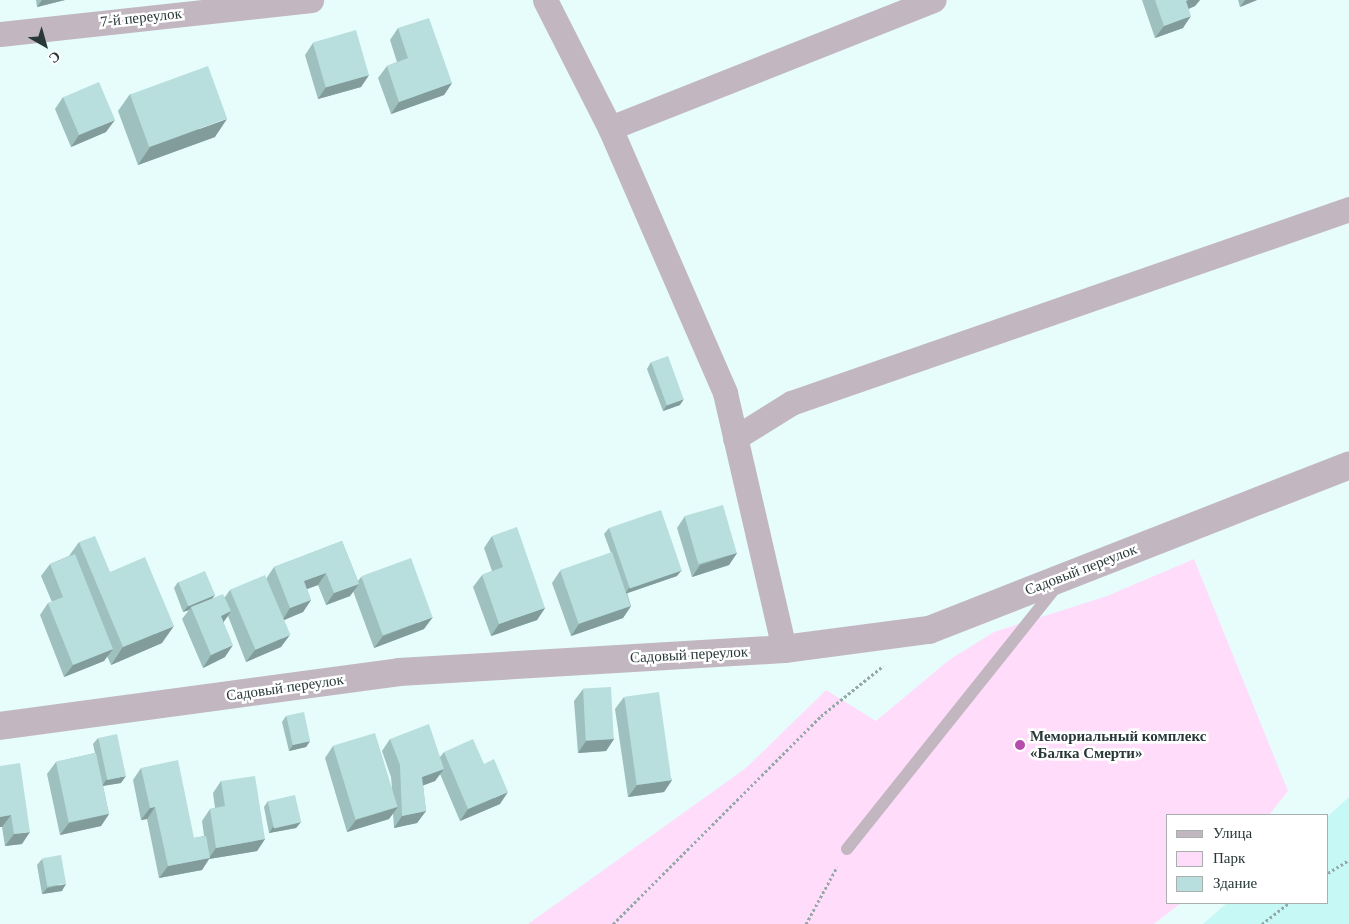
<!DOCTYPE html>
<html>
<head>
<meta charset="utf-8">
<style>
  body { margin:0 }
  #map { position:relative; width:1349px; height:924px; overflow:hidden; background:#e6fdfc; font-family:Georgia,serif }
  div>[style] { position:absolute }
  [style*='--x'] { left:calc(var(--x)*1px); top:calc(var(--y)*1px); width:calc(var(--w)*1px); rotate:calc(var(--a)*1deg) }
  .built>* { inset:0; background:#c6f8f6 }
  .green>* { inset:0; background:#ffdcfa }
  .path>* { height:3px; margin-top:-1.5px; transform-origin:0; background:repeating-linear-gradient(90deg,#95a9a8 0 2.5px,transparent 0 5px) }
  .service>* { height:12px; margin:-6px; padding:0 6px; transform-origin:6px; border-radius:6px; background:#c2b6c0 }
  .minor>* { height:25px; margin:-12.5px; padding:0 12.5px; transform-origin:12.5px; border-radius:12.5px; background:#c2b6c0 }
  .tertiary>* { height:28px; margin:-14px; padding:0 14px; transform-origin:14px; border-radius:14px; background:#c2b6c0 }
  .wall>* { inset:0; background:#9ec0be }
  .shaded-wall>* { inset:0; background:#819c9b }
  .building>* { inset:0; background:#b8dfdd; transform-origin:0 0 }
  .dots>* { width:14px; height:14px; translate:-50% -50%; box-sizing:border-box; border:2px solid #fff; border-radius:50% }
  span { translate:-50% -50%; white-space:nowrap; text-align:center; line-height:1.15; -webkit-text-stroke:5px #fff; paint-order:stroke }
  .street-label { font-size:15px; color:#293838 }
  .poi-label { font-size:15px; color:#293838; font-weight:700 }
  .left { translate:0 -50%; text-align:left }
  .legend { position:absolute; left:1166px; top:814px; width:162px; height:90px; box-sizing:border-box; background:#fff; border:1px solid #a9afaf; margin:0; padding:6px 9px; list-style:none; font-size:15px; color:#293838 }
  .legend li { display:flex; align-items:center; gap:10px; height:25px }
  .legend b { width:25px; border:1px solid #a9afaf }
  .north { position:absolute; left:20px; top:20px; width:50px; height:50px; -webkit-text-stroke:4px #fff; paint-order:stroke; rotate:142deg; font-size:14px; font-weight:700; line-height:20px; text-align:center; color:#293838 }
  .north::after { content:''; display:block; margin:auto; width:18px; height:22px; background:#293838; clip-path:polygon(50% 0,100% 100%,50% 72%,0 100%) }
</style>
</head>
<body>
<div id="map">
  <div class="built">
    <i style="clip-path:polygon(1349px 797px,1349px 924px,1203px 924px,1227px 903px,1328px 903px,1328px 816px)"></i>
  </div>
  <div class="green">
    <i style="clip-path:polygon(1194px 559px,1288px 791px,1269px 815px,1168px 815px,1168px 903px,1181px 903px,1154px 924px,528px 924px,746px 768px,826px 690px,876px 721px,949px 660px,994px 632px,1107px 596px)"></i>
  </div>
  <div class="path">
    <i style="--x:1328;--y:873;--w:25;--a:-32"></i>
    <i style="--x:613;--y:924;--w:294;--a:-45"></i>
    <i style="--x:821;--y:716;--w:80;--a:-38.9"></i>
    <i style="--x:806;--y:924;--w:65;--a:-61.5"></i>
    <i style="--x:1262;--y:924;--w:34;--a:-38"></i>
  </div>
  <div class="service">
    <i style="--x:847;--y:849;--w:337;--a:-51.4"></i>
  </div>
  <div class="minor">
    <i style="--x:545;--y:0;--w:144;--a:63.1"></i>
    <i style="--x:610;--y:128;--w:289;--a:66.5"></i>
    <i style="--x:725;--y:393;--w:263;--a:77"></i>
    <i style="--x:0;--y:34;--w:313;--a:-6.2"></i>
    <i style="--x:610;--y:128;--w:348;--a:-21.6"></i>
    <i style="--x:735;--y:438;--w:66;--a:-32"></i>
    <i style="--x:791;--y:403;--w:591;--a:-19.17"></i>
  </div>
  <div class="tertiary">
    <i style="--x:0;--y:726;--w:403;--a:-7.7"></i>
    <i style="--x:399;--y:672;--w:386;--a:-3.4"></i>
    <i style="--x:784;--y:649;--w:146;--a:-7.5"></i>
    <i style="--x:929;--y:630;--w:451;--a:-21.4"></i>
  </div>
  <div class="wall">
    <i style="clip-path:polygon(36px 0,65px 0,37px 7px)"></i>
    <i style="clip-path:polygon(1142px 0,1200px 0,1195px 6px,1189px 9px,1183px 28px,1155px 38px)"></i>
    <i style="clip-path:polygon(1238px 0,1257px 0,1240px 7px)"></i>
    <i style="clip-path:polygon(398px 28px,452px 83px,444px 95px,391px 114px,378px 78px,387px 66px,397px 62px,390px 40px)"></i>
    <i style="clip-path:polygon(313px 43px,369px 75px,361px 87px,318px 99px,305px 55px)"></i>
    <i style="clip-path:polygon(130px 94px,215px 137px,138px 165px,118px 111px)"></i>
    <i style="clip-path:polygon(63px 97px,106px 132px,71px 147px,55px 109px)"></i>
    <i style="clip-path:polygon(651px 362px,680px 405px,663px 411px,647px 369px)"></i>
    <i style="clip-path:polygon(685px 516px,737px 553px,729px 565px,692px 577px,677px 528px)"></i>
    <i style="clip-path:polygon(609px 528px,677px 576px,627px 593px,631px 606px,623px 618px,571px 636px,552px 583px,560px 571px,611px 553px,604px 534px)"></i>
    <i style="clip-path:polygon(492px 536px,545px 608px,537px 620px,491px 636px,473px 587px,482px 575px,492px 571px,484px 548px)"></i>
    <i style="clip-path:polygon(342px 541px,358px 581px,361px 577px,424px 629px,374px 648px,353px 591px,350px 596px,326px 605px,318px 585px,307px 589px,311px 600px,303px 612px,283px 620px,281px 647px,246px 662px,228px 616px,223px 622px,225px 657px,203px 668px,182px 619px,189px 610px,183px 612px,174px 588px,178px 582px,215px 595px,212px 598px,225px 597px,230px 590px,266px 579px,274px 567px)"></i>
    <i style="clip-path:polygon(79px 542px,110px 572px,162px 643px,111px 665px,107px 656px,104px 661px,64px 677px,40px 615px,48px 603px,52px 602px,41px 576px,50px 564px,69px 556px)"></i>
    <i style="clip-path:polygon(583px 689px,614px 739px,606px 751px,578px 753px,574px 701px)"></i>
    <i style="clip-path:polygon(624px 697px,672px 780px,664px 792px,628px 797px,615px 709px)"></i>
    <i style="clip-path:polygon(286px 716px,310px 741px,306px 747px,289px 751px,282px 722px)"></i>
    <i style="clip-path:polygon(98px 738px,121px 783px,103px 786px,109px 814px,101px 826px,60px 835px,47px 774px,56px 762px,95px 753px,93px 744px)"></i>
    <i style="clip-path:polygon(390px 739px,440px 757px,444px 752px,500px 804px,460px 821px,440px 774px,435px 781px,423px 785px,426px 811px,417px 823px,394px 828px,393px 813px,389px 819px,347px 832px,325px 758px,333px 746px,392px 788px,391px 777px,382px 751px)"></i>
    <i style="clip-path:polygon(0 766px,22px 844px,5px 846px,2px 827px,0 827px)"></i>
    <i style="clip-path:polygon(141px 768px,194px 838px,204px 836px,202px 821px,210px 809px,215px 808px,213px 793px,221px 781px,265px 839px,257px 851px,209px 859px,202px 870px,159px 878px,147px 819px,141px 820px,133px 780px)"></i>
    <i style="clip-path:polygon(268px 801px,301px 822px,296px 828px,269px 833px,264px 807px)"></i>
    <i style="clip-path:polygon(42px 859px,62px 891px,42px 894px,37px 865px)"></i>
  </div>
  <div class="shaded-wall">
    <i style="clip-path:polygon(42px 0,65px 0,37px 7px)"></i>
    <i style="clip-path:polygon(1188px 0,1200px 0,1195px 6px,1178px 13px,1186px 1px)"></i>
    <i style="clip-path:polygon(1245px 0,1257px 0,1240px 7px)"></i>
    <i style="clip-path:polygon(1191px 16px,1183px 28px,1155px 38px,1164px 26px)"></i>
    <i style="clip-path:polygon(369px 75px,361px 87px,318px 99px,326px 87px)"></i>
    <i style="clip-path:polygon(452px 83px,444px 95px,391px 114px,399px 102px)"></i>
    <i style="clip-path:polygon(227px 119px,215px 137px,138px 165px,150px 147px)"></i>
    <i style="clip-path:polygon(115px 120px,106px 132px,71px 147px,79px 135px)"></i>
    <i style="clip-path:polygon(684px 399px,680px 405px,663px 411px,667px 405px)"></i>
    <i style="clip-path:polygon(737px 553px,729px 565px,692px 577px,700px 565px)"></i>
    <i style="clip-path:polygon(682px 570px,677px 576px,625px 594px,629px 588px)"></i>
    <i style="clip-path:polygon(326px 573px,318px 585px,296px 593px,304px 581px)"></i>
    <i style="clip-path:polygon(359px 584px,350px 596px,326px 605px,334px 593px)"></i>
    <i style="clip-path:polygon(215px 595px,210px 601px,191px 607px,189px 610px,183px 612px,188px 606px)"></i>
    <i style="clip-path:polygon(311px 600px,303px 612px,282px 621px,290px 608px)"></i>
    <i style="clip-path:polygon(631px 606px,623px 618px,571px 636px,579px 624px)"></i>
    <i style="clip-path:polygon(545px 608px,537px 620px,491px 636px,499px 624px)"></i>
    <i style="clip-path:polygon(231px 611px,223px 623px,221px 616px)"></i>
    <i style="clip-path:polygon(433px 617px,424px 629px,374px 648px,383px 636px)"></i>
    <i style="clip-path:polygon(174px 626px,162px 643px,111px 665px,123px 647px)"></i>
    <i style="clip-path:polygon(290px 635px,281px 647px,246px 662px,255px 650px)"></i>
    <i style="clip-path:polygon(233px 645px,225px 657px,203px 668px,211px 655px)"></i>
    <i style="clip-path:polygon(113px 649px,104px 661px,64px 677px,73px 665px)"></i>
    <i style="clip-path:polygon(614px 739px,606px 751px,578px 753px,586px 741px)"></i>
    <i style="clip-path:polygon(310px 741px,306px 747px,289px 751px,293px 745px)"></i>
    <i style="clip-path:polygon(444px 769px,435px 781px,414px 789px,422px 777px)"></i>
    <i style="clip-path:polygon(126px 776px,121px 783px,102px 786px,106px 780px)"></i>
    <i style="clip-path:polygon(672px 780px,664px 792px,628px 797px,637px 785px)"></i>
    <i style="clip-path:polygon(508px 792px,500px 804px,460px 821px,468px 809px)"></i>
    <i style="clip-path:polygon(155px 807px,147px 819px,141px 820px,150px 808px)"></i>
    <i style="clip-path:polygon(398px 807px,389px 819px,347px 832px,356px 820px)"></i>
    <i style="clip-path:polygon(426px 811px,417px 823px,394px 828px,402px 816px)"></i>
    <i style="clip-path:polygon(109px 814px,101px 826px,60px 835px,69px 823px)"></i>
    <i style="clip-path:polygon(11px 815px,2px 827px,0 827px,0 817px)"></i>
    <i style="clip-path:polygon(301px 822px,296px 828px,269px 833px,273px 827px)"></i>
    <i style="clip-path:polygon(30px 832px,22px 844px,5px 846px,14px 834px)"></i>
    <i style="clip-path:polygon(265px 839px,257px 851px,209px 859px,202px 870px,159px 878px,168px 866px,209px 858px,216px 848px)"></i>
    <i style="clip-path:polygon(66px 884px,62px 891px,42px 894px,47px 888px)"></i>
  </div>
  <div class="building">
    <i style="clip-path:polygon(1155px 0,1188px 0,1186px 1px,1191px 16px,1164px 26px)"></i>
    <i style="clip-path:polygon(429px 18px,452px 83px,399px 102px,387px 66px,408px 58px,398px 28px)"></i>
    <i style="left:356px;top:30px;width:47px;height:45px;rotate:74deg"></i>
    <i style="left:208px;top:66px;width:56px;height:83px;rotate:70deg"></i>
    <i style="left:99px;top:82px;width:41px;height:39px;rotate:67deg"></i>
    <i style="left:668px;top:356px;width:46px;height:18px;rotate:70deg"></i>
    <i style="left:723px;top:505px;width:50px;height:40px;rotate:74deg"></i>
    <i style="left:661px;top:510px;width:64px;height:55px;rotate:71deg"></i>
    <i style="clip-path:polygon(517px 527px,545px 608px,499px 624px,482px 575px,503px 567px,492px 536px)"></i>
    <i style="clip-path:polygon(95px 536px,110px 572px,145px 557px,174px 626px,123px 647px,79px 542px)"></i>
    <i style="clip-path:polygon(342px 541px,359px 584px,334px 593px,326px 573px,304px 581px,311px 600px,290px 608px,274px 567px)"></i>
    <i style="left:612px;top:552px;width:57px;height:55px;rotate:71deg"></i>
    <i style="clip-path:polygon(75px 554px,113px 649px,73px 665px,48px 603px,63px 597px,50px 564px)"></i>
    <i style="left:411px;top:558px;width:63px;height:53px;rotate:70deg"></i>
    <i style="left:205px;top:571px;width:26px;height:29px;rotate:67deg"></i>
    <i style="left:265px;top:575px;width:65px;height:38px;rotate:67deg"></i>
    <i style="clip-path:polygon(223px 594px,231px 611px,221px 616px,233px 645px,211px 655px,191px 607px)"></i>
    <i style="left:611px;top:687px;width:52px;height:28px;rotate:87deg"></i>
    <i style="left:659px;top:692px;width:89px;height:35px;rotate:82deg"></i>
    <i style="left:304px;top:712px;width:30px;height:18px;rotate:78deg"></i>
    <i style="clip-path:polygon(429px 724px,444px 769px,422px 777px,426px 811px,402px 816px,400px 765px,390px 739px)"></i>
    <i style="left:375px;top:733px;width:77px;height:44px;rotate:73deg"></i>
    <i style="left:117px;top:734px;width:43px;height:19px;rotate:78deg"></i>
    <i style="clip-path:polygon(473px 739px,484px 764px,494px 759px,508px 792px,468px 809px,444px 752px)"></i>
    <i style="left:96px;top:753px;width:62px;height:41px;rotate:78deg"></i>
    <i style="clip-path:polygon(178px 760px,194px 838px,206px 836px,210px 858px,168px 866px,155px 807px,150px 808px,141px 768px)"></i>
    <i style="clip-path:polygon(20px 763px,30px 832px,14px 834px,11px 815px,0 817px,0 766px)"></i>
    <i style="clip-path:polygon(255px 776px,265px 839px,216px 848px,210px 809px,225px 806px,221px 781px)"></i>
    <i style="left:295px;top:795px;width:28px;height:28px;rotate:77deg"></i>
    <i style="left:61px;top:855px;width:29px;height:19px;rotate:80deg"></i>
  </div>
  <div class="dots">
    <i style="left:1020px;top:745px;background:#b54bad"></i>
  </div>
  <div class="street-label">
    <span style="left:141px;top:18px;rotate:-6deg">7-й переулок</span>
    <span style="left:1081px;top:570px;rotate:-21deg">Садовый переулок</span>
    <span style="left:689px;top:655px;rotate:-3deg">Садовый переулок</span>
    <span style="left:285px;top:688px;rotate:-8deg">Садовый переулок</span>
  </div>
  <div class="poi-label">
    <span class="left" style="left:1030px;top:745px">Мемориальный комплекс<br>«Балка Смерти»</span>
  </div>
  <ul class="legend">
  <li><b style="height:6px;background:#c2b6c0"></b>Улица</li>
  <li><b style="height:14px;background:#ffdcfa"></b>Парк</li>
  <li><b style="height:14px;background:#b8dfdd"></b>Здание</li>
  </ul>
  <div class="north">С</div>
</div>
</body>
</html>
